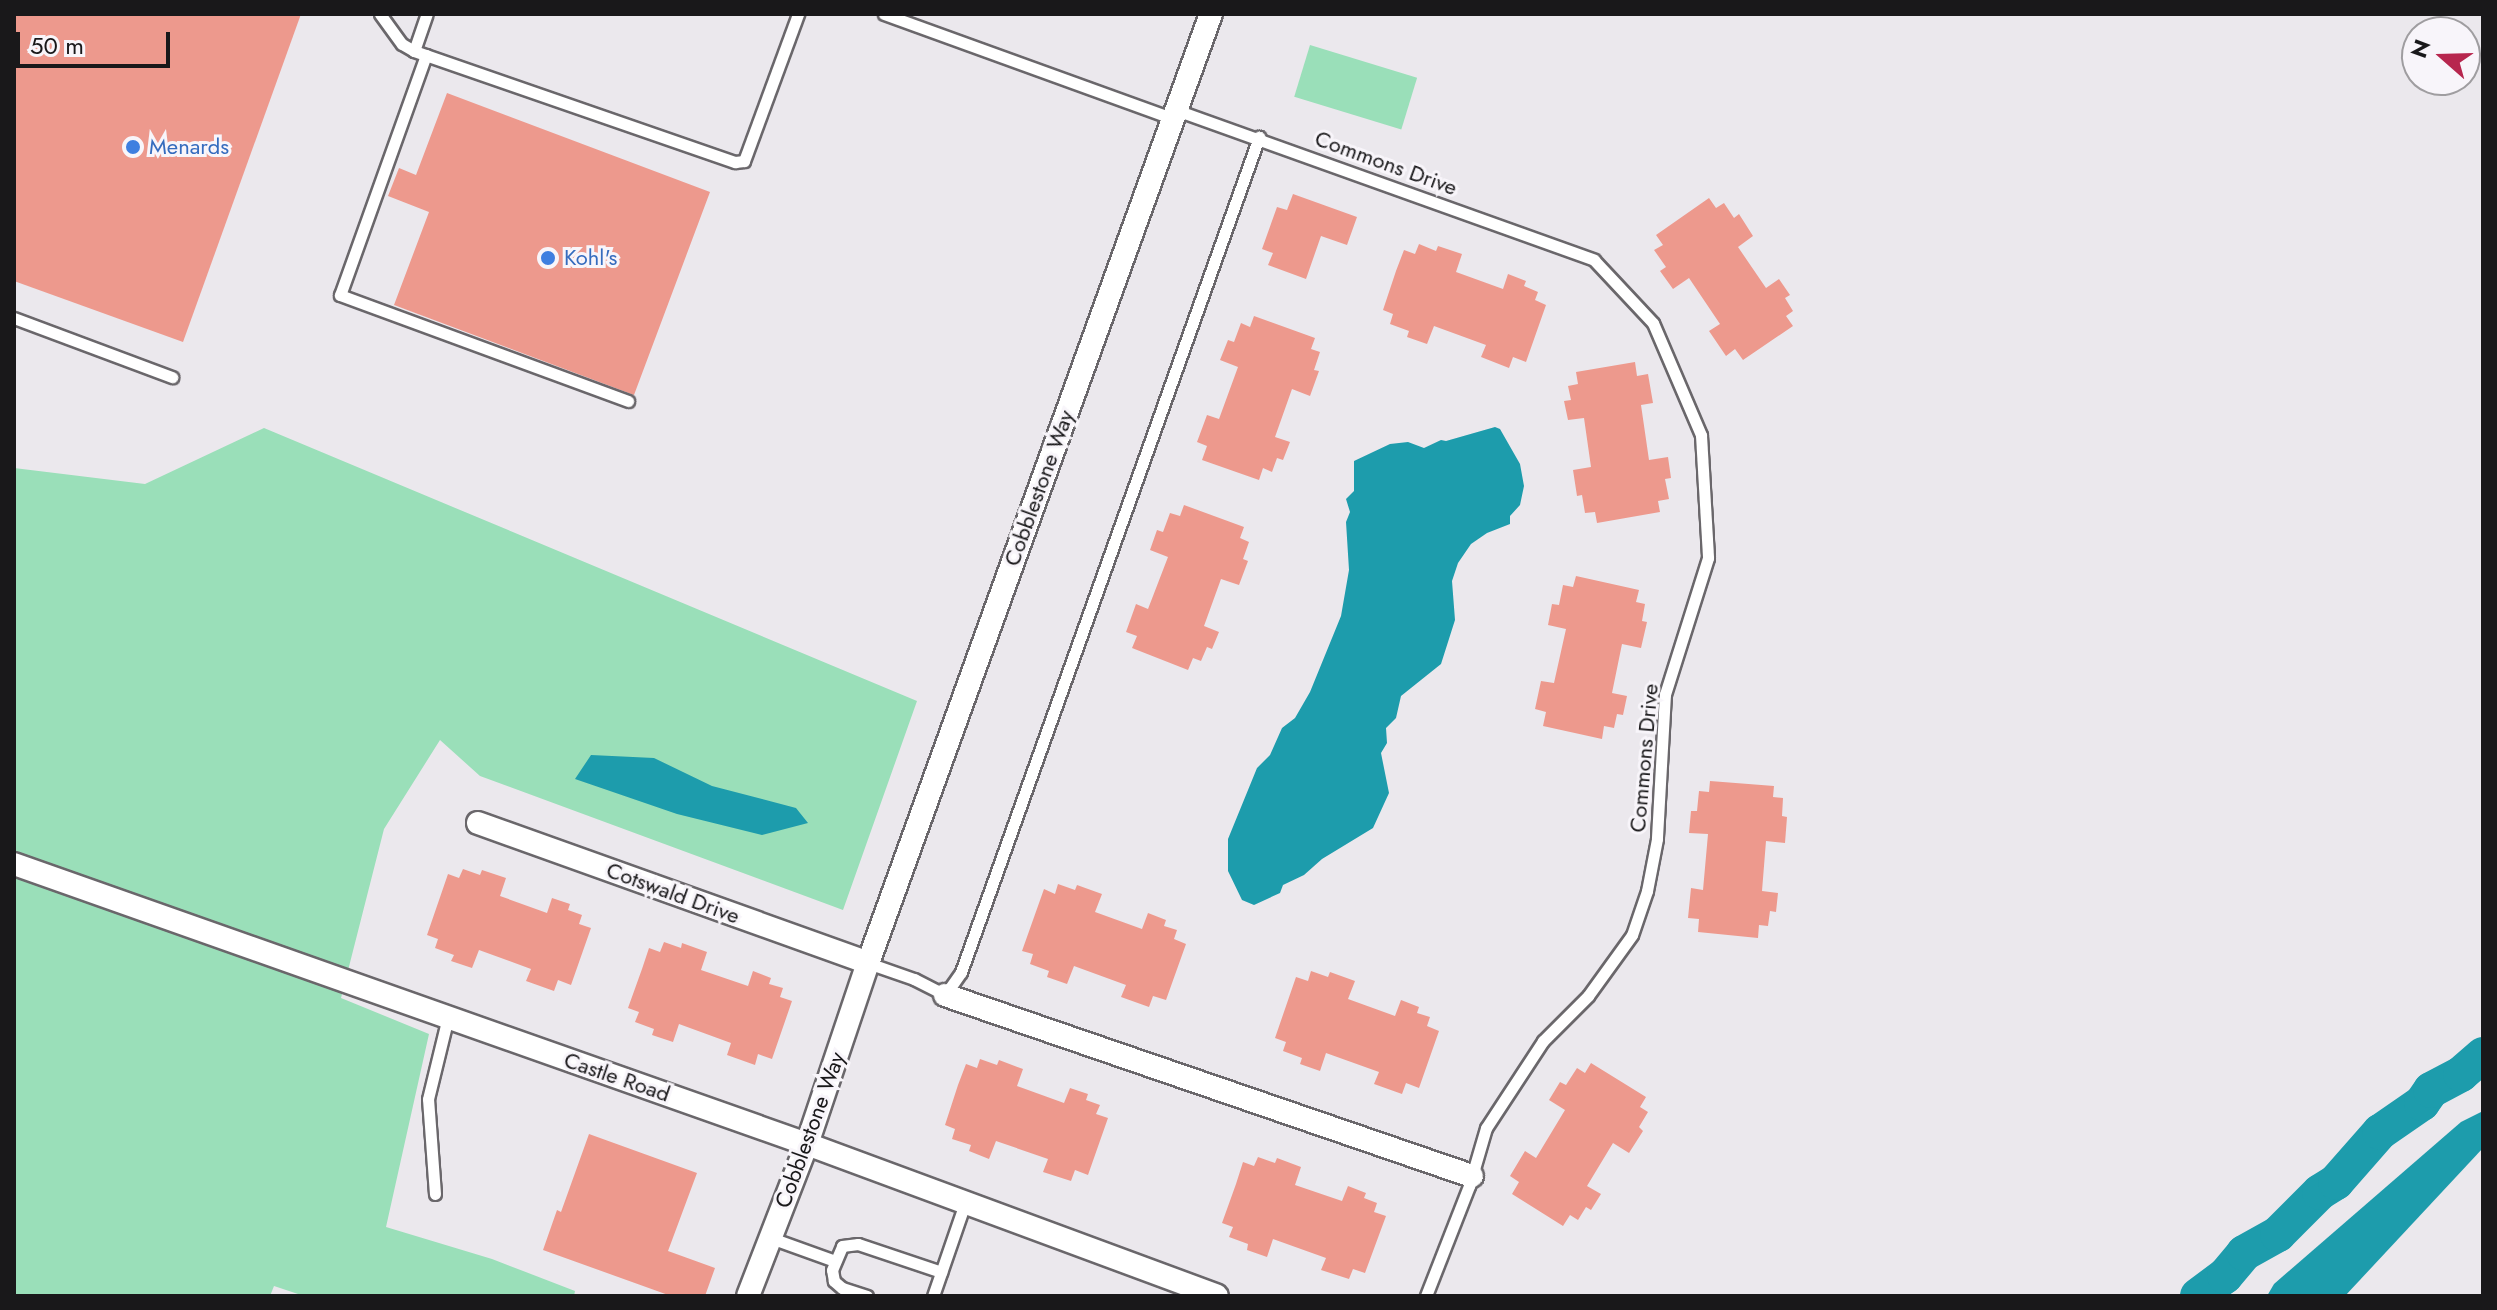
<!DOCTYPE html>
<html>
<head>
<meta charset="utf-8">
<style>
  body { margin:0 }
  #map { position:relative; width:2497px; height:1310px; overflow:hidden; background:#ebe8ed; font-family:Jost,sans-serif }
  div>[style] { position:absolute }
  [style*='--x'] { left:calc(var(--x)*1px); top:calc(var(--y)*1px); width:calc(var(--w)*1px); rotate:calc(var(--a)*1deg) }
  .green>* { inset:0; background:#9adfb9; transform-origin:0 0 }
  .water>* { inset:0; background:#1d9cac }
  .river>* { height:36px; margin:-18px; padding:0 18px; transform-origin:18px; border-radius:18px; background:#1d9cac }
  .building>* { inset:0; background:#ed998d }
  .roads { filter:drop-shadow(2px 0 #6a676b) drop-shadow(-2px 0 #6a676b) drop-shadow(0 2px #6a676b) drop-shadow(0 -2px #6a676b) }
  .service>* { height:11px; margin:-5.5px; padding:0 5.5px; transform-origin:5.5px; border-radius:5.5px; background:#fff }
  .minor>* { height:22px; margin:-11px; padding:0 11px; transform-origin:11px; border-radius:11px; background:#fff }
  .dots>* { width:22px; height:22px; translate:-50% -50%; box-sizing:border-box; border:4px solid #f8f5fa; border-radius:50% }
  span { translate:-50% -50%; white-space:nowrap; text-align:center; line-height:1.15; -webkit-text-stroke:6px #f8f5fa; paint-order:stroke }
  .shop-label { font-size:22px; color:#366cbe }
  .left { translate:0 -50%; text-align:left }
  .street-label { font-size:22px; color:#19181a }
  .frame { position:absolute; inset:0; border:16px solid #19181a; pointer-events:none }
  .north { position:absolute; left:2401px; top:16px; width:80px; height:80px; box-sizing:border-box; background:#f8f5fa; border:2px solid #9f9da0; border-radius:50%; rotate:290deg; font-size:22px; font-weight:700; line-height:32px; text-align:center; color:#19181a }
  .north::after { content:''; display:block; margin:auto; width:28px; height:36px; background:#b7264e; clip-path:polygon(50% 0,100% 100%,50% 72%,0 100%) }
  .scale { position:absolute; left:16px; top:32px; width:154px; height:36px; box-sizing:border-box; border:4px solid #19181a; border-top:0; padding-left:10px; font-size:24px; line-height:28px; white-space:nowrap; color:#19181a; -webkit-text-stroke:6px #f8f5fa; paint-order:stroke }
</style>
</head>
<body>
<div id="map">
  <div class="green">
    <i style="left:1310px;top:45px;width:112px;height:54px;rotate:17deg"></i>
    <i style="clip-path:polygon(264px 428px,917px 701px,843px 910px,480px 776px,440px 740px,384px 829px,341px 998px,429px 1034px,386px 1227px,492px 1259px,575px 1291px,574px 1296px,304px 1296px,274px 1286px,270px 1296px,14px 1296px,14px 468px,145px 484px)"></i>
  </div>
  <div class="water">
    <i style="clip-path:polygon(1495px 427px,1500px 429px,1520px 464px,1524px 486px,1520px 505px,1510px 516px,1510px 524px,1487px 533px,1471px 544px,1458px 563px,1452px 581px,1455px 620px,1441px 664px,1401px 696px,1396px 718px,1386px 728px,1387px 743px,1381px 753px,1389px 793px,1373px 828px,1322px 859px,1304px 875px,1283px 885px,1280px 893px,1254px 905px,1242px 900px,1228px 871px,1228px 839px,1257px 768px,1270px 755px,1282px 728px,1295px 718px,1310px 692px,1341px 616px,1349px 570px,1346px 522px,1350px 512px,1346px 499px,1354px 491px,1354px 461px,1390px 444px,1408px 442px,1424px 448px,1441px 440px,1446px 441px)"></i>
    <i style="clip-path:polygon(591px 755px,654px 758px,712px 786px,796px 808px,808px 823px,762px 835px,677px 814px,575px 779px)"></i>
    <i style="clip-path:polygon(2483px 1111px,2483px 1148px,2345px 1296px,2267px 1296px,2274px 1284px,2461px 1122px)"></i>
  </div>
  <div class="river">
    <i style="--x:2198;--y:1296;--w:34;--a:-37"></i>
    <i style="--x:2225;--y:1276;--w:30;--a:-50"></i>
    <i style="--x:2244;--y:1253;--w:39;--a:-29"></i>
    <i style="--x:2278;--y:1234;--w:59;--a:-45"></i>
    <i style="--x:2320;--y:1192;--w:19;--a:-32"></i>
    <i style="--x:2336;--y:1182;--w:67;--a:-48.7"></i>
    <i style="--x:2380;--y:1132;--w:51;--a:-34.6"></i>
    <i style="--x:2422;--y:1103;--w:16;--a:-55"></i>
    <i style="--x:2431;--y:1090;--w:34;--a:-28"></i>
    <i style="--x:2461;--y:1074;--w:29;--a:-41"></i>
  </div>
  <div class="building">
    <i style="clip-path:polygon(14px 14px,301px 14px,183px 342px,14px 281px)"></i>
    <i style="clip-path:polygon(447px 93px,710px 192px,634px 395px,394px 305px,429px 212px,388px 196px,399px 168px,416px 175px)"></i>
    <i style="clip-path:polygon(1293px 194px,1357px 217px,1347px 245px,1321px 236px,1306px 279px,1268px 265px,1273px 253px,1262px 249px,1277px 207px,1287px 210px)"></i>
    <i style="clip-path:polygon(1709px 198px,1716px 208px,1724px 203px,1734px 218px,1739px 214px,1753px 236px,1738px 247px,1766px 288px,1779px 279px,1790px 295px,1785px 298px,1793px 311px,1786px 316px,1793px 326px,1743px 360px,1735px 349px,1726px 356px,1709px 331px,1720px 324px,1689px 278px,1673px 289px,1660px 271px,1666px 267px,1654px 250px,1663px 245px,1656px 235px)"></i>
    <i style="clip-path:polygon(1419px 244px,1436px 251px,1438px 246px,1462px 254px,1456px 272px,1503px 289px,1508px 274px,1526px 281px,1524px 286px,1538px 292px,1535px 300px,1546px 305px,1526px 362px,1513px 357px,1509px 368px,1481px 357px,1486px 345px,1434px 326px,1427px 344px,1407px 337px,1409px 331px,1390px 324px,1393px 314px,1383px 310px,1396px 271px,1404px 250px,1415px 254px)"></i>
    <i style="clip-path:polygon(1254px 316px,1315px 338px,1311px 349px,1320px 352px,1314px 370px,1319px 371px,1310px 396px,1292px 389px,1275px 437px,1290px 442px,1283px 460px,1277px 458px,1272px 472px,1263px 468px,1259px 480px,1202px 460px,1207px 446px,1197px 442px,1207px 415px,1219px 419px,1238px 367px,1220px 360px,1228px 340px,1234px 342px,1241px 323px,1250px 327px)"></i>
    <i style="clip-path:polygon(1635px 362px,1637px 376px,1648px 374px,1653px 403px,1641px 405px,1649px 460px,1668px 457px,1671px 478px,1665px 479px,1669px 499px,1658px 501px,1660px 512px,1597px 523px,1595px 512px,1585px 513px,1582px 495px,1577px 496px,1573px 470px,1591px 467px,1584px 418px,1568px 420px,1564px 401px,1571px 400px,1568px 386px,1578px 384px,1576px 372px)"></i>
    <i style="clip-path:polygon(1184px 505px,1244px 527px,1240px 538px,1249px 542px,1243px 559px,1248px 561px,1239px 585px,1221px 579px,1204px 626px,1219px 632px,1212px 649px,1207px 647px,1201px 661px,1193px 658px,1188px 670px,1132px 648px,1137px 636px,1126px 632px,1136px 604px,1148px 609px,1168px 557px,1150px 550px,1157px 530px,1163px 532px,1170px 513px,1180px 516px)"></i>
    <i style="clip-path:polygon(1576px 576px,1639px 590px,1636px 602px,1645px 604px,1642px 621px,1647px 622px,1641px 648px,1622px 644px,1612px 693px,1627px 696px,1623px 715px,1617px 714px,1614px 728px,1604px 726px,1602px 739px,1543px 726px,1546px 712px,1535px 709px,1541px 681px,1554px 683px,1566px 629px,1548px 625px,1552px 604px,1559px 605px,1563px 585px,1573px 587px)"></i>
    <i style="clip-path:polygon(1710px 781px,1774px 786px,1773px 797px,1783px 798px,1782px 816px,1787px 817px,1785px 843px,1766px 841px,1762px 891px,1778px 893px,1776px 912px,1770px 911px,1768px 926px,1759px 925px,1758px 938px,1698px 932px,1699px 919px,1688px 918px,1691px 888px,1703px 890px,1708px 834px,1689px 833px,1691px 811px,1697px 811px,1699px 791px,1709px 792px)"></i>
    <i style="clip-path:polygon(463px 869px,480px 875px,482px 870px,506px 878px,500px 896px,547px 913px,552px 898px,570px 904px,568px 910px,582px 915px,579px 924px,591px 928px,571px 985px,558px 980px,554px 991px,526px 981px,531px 969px,479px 950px,472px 968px,451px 961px,454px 955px,435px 948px,438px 939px,427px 935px,448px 874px,459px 878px)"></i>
    <i style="clip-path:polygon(1058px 884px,1075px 890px,1077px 885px,1102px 894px,1095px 912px,1142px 929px,1148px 913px,1166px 920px,1164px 926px,1177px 930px,1174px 939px,1186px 944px,1166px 1000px,1153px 996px,1149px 1007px,1121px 997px,1126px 985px,1074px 966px,1067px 984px,1047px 977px,1049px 971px,1030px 964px,1033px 954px,1022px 951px,1044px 889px,1055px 894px)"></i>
    <i style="clip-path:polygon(664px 942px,681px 948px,682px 943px,707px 952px,701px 970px,748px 986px,753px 971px,771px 978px,769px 984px,783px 988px,780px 997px,792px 1001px,772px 1059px,758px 1054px,755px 1065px,727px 1055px,731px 1043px,679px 1024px,673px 1042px,652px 1035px,654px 1029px,635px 1022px,639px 1012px,628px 1008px,642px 969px,649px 948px,660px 952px)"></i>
    <i style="clip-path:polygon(1311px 971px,1328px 977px,1330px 972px,1355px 981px,1348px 999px,1395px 1016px,1401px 1000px,1419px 1007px,1417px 1013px,1430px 1017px,1427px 1026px,1439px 1031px,1419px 1088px,1406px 1083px,1402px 1094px,1374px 1084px,1379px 1072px,1326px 1053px,1320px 1071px,1300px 1064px,1302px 1058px,1283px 1051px,1286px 1042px,1275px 1038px,1296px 977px,1308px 981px)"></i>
    <i style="clip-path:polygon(980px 1059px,997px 1065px,999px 1060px,1023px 1069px,1017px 1086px,1064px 1103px,1070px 1088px,1088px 1094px,1086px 1100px,1100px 1105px,1096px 1114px,1108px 1118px,1088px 1175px,1075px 1170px,1071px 1181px,1043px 1172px,1048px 1159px,996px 1141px,989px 1159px,969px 1151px,971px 1145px,952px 1139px,955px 1129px,945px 1125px,958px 1085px,966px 1064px,977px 1068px)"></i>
    <i style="clip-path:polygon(1591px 1063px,1646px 1097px,1640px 1107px,1648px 1112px,1639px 1127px,1643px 1131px,1629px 1153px,1613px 1143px,1587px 1186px,1601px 1194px,1591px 1210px,1586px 1207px,1578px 1220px,1570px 1215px,1563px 1226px,1512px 1194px,1519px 1182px,1510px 1176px,1525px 1151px,1536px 1158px,1565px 1110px,1549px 1100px,1560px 1082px,1566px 1085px,1577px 1068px,1585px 1073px)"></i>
    <i style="clip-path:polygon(589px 1134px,697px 1173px,668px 1251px,715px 1268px,705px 1296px,671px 1296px,543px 1250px,557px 1210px,561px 1212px)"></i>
    <i style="clip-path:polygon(1258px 1157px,1275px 1163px,1277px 1158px,1301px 1167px,1295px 1185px,1342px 1201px,1348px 1186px,1366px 1193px,1364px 1198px,1377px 1203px,1374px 1212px,1386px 1216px,1365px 1273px,1353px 1269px,1349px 1279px,1321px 1270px,1326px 1258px,1273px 1239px,1267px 1257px,1247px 1250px,1248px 1244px,1229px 1237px,1233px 1227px,1222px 1223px,1236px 1184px,1243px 1162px,1254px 1166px)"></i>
  </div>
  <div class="roads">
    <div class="service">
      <i style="--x:380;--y:14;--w:37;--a:54"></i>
      <i style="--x:402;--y:44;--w:14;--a:30"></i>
      <i style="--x:414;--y:51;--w:340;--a:19.1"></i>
      <i style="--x:735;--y:162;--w:9;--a:-6"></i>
      <i style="--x:744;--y:161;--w:157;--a:-69.8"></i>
      <i style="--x:884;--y:14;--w:306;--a:19.9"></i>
      <i style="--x:414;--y:51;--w:39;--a:-71"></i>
      <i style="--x:426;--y:55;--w:255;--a:109.7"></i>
      <i style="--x:340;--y:295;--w:307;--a:20.2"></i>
      <i style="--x:1176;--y:110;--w:444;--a:19.7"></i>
      <i style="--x:1594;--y:260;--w:86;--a:46.9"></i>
      <i style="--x:1653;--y:323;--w:122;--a:66.8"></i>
      <i style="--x:1701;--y:435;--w:123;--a:86.7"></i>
      <i style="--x:1708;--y:558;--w:143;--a:107.5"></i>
      <i style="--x:1665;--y:694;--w:145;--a:93.2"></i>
      <i style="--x:1657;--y:839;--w:53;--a:100.9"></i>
      <i style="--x:1647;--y:891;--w:46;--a:108.8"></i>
      <i style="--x:1632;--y:935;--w:75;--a:125.8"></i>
      <i style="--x:1588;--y:996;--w:64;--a:135"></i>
      <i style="--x:1543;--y:1041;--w:104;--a:123.2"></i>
      <i style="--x:1486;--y:1128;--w:60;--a:106.3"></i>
      <i style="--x:1469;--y:1186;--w:118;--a:111.4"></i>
      <i style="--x:14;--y:318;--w:169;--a:20.5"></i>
      <i style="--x:868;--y:963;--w:49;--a:19.2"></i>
      <i style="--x:914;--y:979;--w:35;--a:27"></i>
      <i style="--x:945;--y:995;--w:28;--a:-55"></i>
      <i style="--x:961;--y:972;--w:887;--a:-70.36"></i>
      <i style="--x:435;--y:1194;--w:95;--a:-94.2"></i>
      <i style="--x:428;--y:1099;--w:84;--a:-76.3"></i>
      <i style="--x:771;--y:1238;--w:68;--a:19.8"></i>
      <i style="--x:867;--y:1296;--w:26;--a:-162"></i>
      <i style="--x:842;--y:1288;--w:11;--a:-139"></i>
      <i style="--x:834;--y:1281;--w:11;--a:-100"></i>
      <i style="--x:832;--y:1270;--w:26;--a:-67"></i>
      <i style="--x:842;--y:1246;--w:16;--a:-7"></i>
      <i style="--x:858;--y:1244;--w:88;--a:18.6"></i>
      <i style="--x:933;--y:1296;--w:98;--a:-71"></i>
    </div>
    <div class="minor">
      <i style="--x:478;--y:823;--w:414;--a:19.7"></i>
      <i style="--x:14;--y:864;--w:841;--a:19.45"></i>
      <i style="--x:807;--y:1144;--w:437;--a:20.3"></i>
      <i style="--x:945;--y:995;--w:557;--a:18.96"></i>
      <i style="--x:748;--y:1296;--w:163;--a:-68.8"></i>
      <i style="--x:807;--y:1144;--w:191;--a:-71.4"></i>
      <i style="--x:868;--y:963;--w:1009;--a:-70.13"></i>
    </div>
  </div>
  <div class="dots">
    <i style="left:133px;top:147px;background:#3f7fe0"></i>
    <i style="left:548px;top:258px;background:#3f7fe0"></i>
  </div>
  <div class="shop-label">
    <span class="left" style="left:149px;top:147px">Menards</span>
    <span class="left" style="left:564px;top:258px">Kohl's</span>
  </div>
  <div class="street-label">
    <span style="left:1386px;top:163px;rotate:20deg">Commons Drive</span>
    <span style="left:1039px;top:488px;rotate:-70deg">Cobblestone Way</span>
    <span style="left:1644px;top:758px;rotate:-85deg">Commons Drive</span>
    <span style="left:673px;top:893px;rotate:20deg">Cotswald Drive</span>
    <span style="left:617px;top:1077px;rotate:19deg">Castle Road</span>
    <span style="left:810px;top:1130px;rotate:-70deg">Cobblestone Way</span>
  </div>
  <div class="frame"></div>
  <div class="north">N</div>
  <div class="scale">50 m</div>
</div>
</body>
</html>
